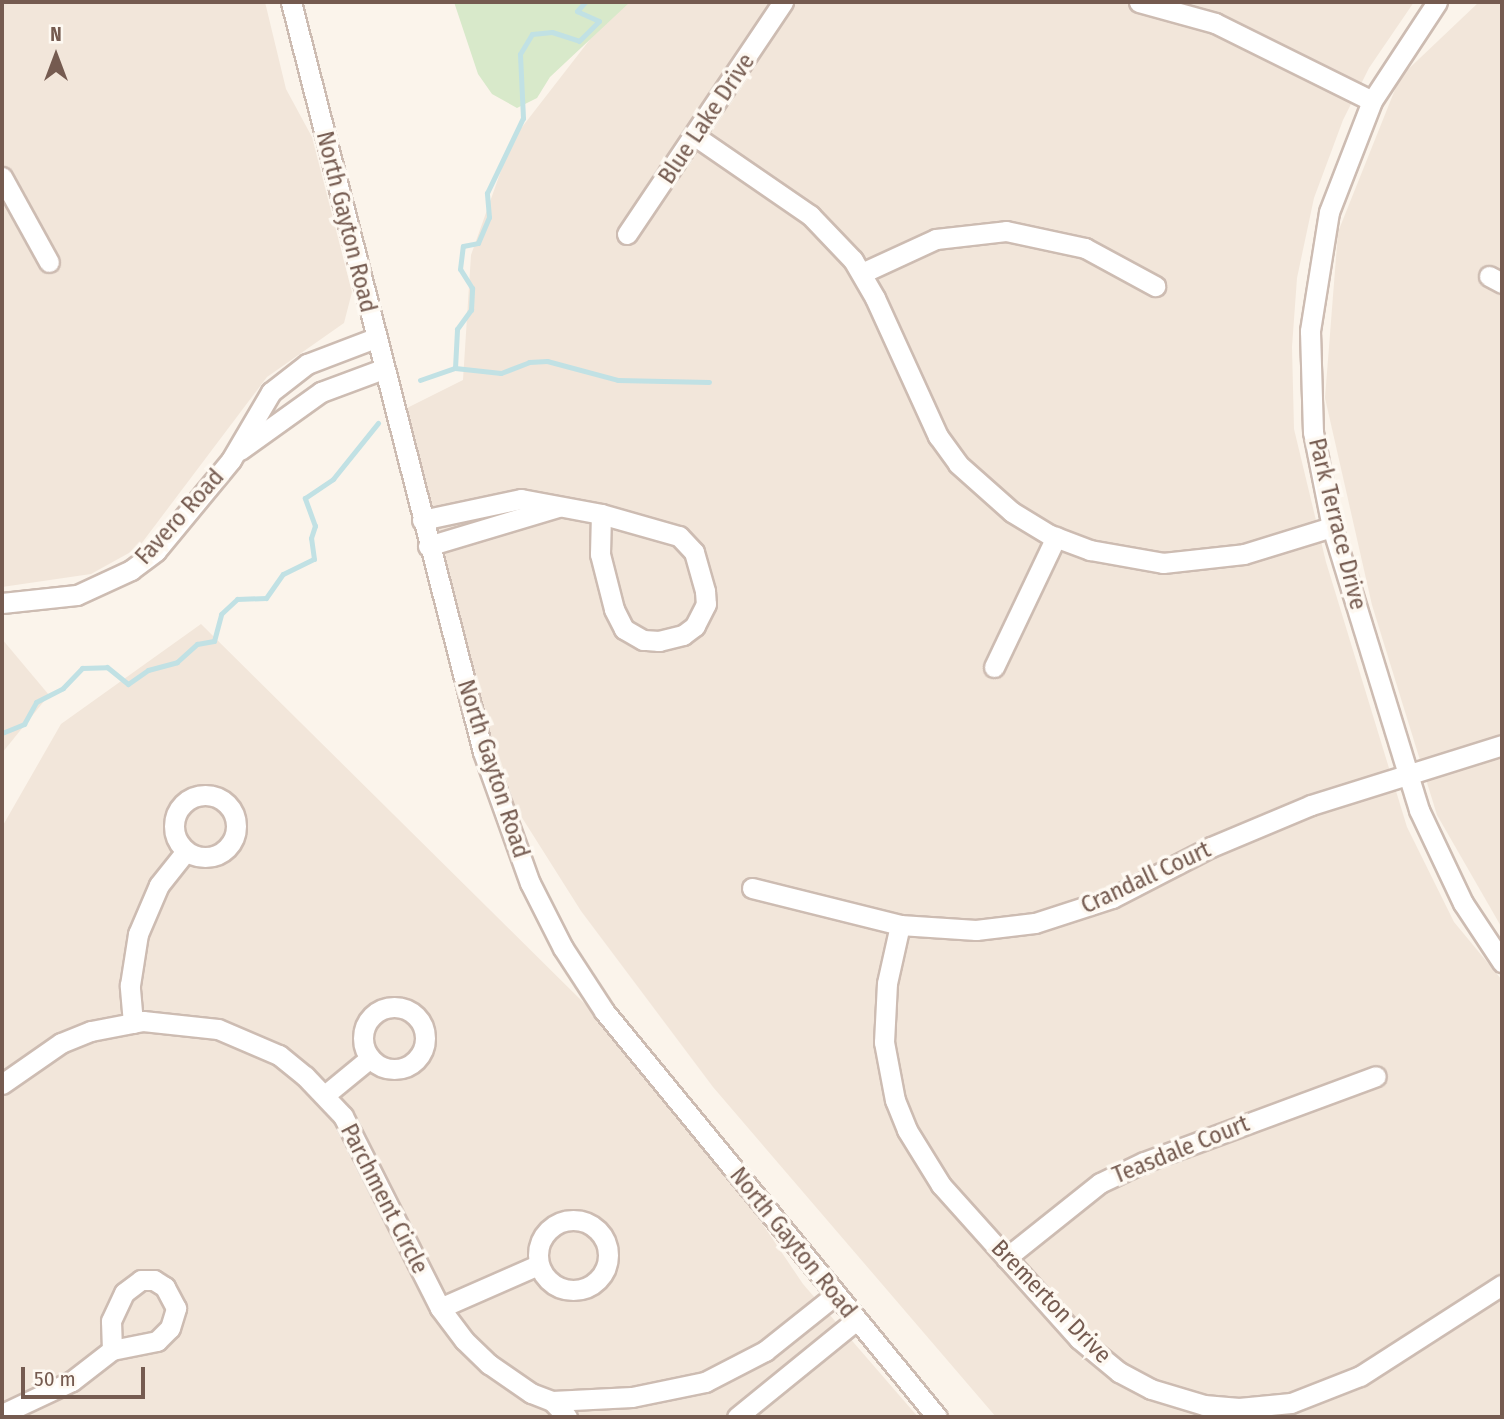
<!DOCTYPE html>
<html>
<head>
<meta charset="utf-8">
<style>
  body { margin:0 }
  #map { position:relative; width:1504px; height:1419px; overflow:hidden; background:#fbf4eb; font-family:"Fira Sans Condensed",sans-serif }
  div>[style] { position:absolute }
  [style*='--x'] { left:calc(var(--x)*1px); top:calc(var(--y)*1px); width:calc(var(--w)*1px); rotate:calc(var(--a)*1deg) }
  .residential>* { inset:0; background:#f2e6da }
  .green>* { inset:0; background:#d8e9ca }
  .stream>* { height:5px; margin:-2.5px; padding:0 2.5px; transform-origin:2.5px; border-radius:2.5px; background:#c1e1e4 }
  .roads { filter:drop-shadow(2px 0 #cdbcb2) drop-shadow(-2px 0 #cdbcb2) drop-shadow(0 2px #cdbcb2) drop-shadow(0 -2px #cdbcb2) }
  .minor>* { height:19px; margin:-9.5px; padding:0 9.5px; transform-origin:9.5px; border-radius:9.5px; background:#fff }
  .minor>.ring { margin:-9.5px; padding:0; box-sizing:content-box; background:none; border:19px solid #fff; border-radius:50% }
  span { translate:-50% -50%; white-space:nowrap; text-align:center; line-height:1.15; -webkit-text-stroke:7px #fef9f2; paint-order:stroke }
  .street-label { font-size:24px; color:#755b50 }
  .frame { position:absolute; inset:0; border:4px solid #755b50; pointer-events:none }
  .north { position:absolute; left:21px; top:21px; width:70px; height:70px; -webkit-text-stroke:5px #fef9f2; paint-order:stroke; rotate:0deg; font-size:19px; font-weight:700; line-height:28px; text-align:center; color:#755b50 }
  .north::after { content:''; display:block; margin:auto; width:24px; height:32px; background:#755b50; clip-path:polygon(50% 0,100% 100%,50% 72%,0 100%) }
  .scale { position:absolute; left:21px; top:1367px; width:124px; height:32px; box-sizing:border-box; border:4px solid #755b50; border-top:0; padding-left:9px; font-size:21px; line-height:24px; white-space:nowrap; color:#755b50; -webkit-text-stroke:5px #fef9f2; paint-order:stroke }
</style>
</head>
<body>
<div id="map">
  <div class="residential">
    <i style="clip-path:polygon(2px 2px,265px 2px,286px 89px,312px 137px,352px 292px,344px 323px,267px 377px,138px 548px,91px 574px,2px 587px)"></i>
    <i style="clip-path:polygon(619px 2px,1414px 2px,1369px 68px,1343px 120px,1314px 198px,1297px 278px,1292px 347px,1294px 429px,1326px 562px,1407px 827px,1454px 922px,1502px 980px,1502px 1417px,996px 1417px,713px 1087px,581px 911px,507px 794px,401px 411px,463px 380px,471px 255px,512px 140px)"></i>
    <i style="clip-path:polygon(1479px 2px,1502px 2px,1502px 928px,1437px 815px,1372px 605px,1325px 398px,1338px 232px,1400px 77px)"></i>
    <i style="clip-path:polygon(201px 624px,587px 1006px,739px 1189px,803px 1284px,918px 1417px,2px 1417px,2px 827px,61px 724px)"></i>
    <i style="clip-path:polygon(2px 639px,49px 695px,2px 753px)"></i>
  </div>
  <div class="green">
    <i style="clip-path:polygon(454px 2px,630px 2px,550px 77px,537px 98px,517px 108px,492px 94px,478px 74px)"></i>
  </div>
  <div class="stream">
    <i style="--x:455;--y:368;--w:39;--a:-87"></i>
    <i style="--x:457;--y:329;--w:24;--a:-54"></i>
    <i style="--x:471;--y:310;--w:22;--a:-87"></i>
    <i style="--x:472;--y:288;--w:22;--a:-122"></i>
    <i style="--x:460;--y:269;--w:23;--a:-83"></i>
    <i style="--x:463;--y:246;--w:15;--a:-11"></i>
    <i style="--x:478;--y:243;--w:28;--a:-67"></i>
    <i style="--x:489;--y:217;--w:24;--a:-95"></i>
    <i style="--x:487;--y:193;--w:83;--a:-64.4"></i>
    <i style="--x:523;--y:118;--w:64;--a:-92.7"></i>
    <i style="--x:520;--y:54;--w:23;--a:-59"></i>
    <i style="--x:532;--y:34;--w:20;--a:-6"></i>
    <i style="--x:552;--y:32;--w:28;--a:18"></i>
    <i style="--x:579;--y:41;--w:28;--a:-45"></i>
    <i style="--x:599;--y:21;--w:24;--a:-156"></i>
    <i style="--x:577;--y:11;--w:12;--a:-48"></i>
    <i style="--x:420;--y:380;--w:37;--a:-19"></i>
    <i style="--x:455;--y:368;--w:46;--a:6.2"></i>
    <i style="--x:501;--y:373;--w:30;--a:-21"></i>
    <i style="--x:529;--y:362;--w:18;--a:-3"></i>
    <i style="--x:547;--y:361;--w:73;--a:15"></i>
    <i style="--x:618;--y:380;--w:91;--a:1.3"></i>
    <i style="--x:2;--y:733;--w:24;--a:-22"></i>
    <i style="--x:24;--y:724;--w:25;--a:-61"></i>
    <i style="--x:36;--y:702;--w:30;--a:-27"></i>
    <i style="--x:63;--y:688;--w:28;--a:-46"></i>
    <i style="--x:82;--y:668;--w:25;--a:-2"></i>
    <i style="--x:107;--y:667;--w:27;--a:39"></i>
    <i style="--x:128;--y:684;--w:24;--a:-35"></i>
    <i style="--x:148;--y:670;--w:30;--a:-15"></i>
    <i style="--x:177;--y:662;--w:27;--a:-42"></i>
    <i style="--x:197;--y:644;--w:17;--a:-10"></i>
    <i style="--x:214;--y:641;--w:28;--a:-75"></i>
    <i style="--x:221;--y:614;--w:22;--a:-43"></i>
    <i style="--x:237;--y:599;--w:29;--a:-2"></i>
    <i style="--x:266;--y:598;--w:29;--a:-55"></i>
    <i style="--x:283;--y:574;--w:34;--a:-26"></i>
    <i style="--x:314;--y:559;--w:21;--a:-98"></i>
    <i style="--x:311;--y:538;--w:13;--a:-72"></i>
    <i style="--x:315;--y:526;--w:30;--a:-110"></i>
    <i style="--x:305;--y:498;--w:34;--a:-34"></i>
    <i style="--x:333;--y:479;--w:72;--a:-51.2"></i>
  </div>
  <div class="roads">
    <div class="minor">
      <i style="--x:291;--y:2;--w:774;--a:75.64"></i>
      <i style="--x:483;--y:752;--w:139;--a:70.3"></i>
      <i style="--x:530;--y:883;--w:73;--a:63.1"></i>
      <i style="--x:563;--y:948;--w:75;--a:56.9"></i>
      <i style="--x:604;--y:1011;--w:525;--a:50.64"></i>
      <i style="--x:1139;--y:2;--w:79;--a:15.4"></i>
      <i style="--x:1215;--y:23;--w:175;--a:26.4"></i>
      <i style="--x:1437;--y:2;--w:118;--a:123.3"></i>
      <i style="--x:1372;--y:101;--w:119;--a:111.2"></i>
      <i style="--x:1329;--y:212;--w:121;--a:99.1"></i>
      <i style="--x:1310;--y:331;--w:101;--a:88.3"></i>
      <i style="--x:1313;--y:432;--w:97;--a:78.7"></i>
      <i style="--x:1332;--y:527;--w:296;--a:72.9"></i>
      <i style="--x:1419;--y:810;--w:103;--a:64.7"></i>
      <i style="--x:1463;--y:903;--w:71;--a:56.5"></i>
      <i style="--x:695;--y:136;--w:140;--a:34.5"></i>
      <i style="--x:810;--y:215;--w:62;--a:46.3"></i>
      <i style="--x:853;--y:260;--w:44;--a:59.9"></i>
      <i style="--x:875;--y:298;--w:152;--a:65.5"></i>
      <i style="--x:938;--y:436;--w:34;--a:54"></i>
      <i style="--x:958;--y:464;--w:72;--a:41.6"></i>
      <i style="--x:1012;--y:512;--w:44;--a:31.2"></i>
      <i style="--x:1050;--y:535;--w:43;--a:20.6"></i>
      <i style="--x:1090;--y:550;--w:74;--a:10.1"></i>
      <i style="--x:1163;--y:563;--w:81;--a:-6.3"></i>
      <i style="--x:1244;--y:554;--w:92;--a:-17.1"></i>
      <i style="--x:2;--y:177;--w:97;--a:61.1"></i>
      <i style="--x:627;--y:234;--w:280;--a:-56.1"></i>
      <i style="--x:862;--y:273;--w:81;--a:-24.7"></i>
      <i style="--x:936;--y:239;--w:70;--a:-6.5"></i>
      <i style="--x:1006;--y:231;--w:81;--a:12.1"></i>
      <i style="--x:1085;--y:248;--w:80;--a:28.5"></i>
      <i style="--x:1489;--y:276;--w:15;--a:28"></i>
      <i style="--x:240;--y:450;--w:100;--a:-35.6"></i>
      <i style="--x:321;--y:392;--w:66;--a:-20.4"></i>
      <i style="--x:422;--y:520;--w:101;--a:-12"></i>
      <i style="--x:521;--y:499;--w:81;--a:10.6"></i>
      <i style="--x:601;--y:514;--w:81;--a:15.8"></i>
      <i style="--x:679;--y:536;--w:22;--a:47"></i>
      <i style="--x:694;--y:552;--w:41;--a:74.2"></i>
      <i style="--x:705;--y:591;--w:13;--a:86"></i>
      <i style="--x:706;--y:604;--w:25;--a:117"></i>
      <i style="--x:695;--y:626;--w:15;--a:143"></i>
      <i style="--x:683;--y:635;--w:25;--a:166"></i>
      <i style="--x:659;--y:641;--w:16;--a:-176"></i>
      <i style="--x:643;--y:640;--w:22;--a:-150"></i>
      <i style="--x:624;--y:629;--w:22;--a:-117"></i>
      <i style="--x:614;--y:609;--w:57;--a:-104.3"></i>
      <i style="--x:600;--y:554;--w:40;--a:-88.6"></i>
      <i style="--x:428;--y:546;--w:136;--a:-16.7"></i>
      <i style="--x:2;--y:603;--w:75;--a:-6.1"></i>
      <i style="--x:77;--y:595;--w:60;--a:-24.8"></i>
      <i style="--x:131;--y:570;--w:31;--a:-37"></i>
      <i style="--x:156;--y:551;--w:118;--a:-50.5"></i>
      <i style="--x:231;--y:460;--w:79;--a:-59.5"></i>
      <i style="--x:271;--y:392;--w:46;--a:-37.9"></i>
      <i style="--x:307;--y:364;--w:73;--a:-20.9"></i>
      <i style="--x:994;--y:667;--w:144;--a:-64.5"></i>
      <i class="ring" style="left:174px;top:795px;width:43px;height:43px"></i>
      <i style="--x:752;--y:888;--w:153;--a:14"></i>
      <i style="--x:900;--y:925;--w:76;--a:3.8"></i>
      <i style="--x:976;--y:930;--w:59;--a:-6.8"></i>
      <i style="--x:1035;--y:923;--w:81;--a:-18"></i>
      <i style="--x:1112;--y:898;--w:111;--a:-27.3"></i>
      <i style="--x:1211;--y:847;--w:108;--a:-22.8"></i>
      <i style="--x:1311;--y:805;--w:200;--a:-17.4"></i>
      <i style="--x:900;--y:925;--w:59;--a:102.6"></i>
      <i style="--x:887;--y:983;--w:59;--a:92.9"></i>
      <i style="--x:884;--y:1042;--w:59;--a:79.3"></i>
      <i style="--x:895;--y:1100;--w:32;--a:68"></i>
      <i style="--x:907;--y:1130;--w:65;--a:58.3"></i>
      <i style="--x:941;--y:1185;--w:207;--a:48.1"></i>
      <i style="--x:1079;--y:1339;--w:52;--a:39.5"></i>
      <i style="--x:1119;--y:1372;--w:36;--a:28"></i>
      <i style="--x:1151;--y:1389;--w:55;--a:16.8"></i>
      <i style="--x:1204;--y:1405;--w:35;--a:5"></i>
      <i style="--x:1239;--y:1408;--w:52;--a:-5.5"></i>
      <i style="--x:1291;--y:1403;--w:74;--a:-21.4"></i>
      <i style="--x:1360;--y:1376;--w:169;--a:-32.7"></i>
      <i class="ring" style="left:363px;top:1007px;width:43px;height:43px"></i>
      <i style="--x:133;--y:1023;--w:38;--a:-95"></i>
      <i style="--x:130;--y:985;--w:52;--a:-81.1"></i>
      <i style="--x:138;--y:934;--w:53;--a:-66.8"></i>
      <i style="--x:159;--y:885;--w:43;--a:-51.5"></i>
      <i style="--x:2;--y:1084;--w:72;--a:-34.8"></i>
      <i style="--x:61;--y:1043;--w:32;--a:-22"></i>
      <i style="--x:91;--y:1031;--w:53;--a:-10.9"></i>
      <i style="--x:143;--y:1021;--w:75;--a:6.1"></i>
      <i style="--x:218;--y:1029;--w:66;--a:23.1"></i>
      <i style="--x:279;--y:1055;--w:33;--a:39"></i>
      <i style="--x:305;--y:1076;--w:55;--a:46.5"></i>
      <i style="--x:343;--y:1116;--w:215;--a:63.2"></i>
      <i style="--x:440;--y:1308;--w:40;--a:53"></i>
      <i style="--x:464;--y:1340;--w:35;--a:44"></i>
      <i style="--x:489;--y:1364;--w:51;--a:34.6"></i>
      <i style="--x:531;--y:1393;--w:22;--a:21"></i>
      <i style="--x:552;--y:1401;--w:22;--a:47"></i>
      <i style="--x:325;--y:1095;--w:58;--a:-39.4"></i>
      <i class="ring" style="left:538px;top:1220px;width:51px;height:51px"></i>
      <i style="--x:1006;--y:1258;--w:120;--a:-38.6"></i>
      <i style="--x:1100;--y:1183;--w:49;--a:-25.5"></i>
      <i style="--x:1144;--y:1162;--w:247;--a:-20.3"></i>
      <i style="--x:440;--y:1308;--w:107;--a:-23.7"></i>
      <i style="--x:552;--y:1401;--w:80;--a:-2.9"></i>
      <i style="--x:632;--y:1397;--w:75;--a:-11.6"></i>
      <i style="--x:705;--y:1382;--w:68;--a:-27.3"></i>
      <i style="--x:765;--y:1351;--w:88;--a:-38.6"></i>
      <i style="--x:2;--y:1414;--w:77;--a:-25.2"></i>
      <i style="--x:72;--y:1381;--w:51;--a:-37.8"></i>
      <i style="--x:112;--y:1350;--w:46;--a:-11.3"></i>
      <i style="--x:157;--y:1341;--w:18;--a:-45"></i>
      <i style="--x:170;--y:1328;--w:21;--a:-73"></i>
      <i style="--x:176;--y:1308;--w:24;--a:-118"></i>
      <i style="--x:165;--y:1287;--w:13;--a:-148"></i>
      <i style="--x:154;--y:1280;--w:13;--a:180"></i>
      <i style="--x:141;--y:1280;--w:21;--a:143"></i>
      <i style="--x:124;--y:1293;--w:31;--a:115"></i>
      <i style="--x:111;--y:1321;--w:29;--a:88"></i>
      <i style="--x:737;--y:1417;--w:152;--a:-39.1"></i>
    </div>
  </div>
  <div class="street-label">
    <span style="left:707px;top:119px;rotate:-56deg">Blue Lake Drive</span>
    <span style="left:346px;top:222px;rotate:76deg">North Gayton Road</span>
    <span style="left:180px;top:517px;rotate:-48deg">Favero Road</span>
    <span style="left:1337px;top:524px;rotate:76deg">Park Terrace Drive</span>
    <span style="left:493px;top:769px;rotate:72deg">North Gayton Road</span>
    <span style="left:1146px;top:878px;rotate:-25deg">Crandall Court</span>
    <span style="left:1181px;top:1150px;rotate:-22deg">Teasdale Court</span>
    <span style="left:384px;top:1199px;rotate:63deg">Parchment Circle</span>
    <span style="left:793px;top:1243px;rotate:51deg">North Gayton Road</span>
    <span style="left:1051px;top:1302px;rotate:46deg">Bremerton Drive</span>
  </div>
  <div class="frame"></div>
  <div class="north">N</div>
  <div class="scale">50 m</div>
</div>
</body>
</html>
